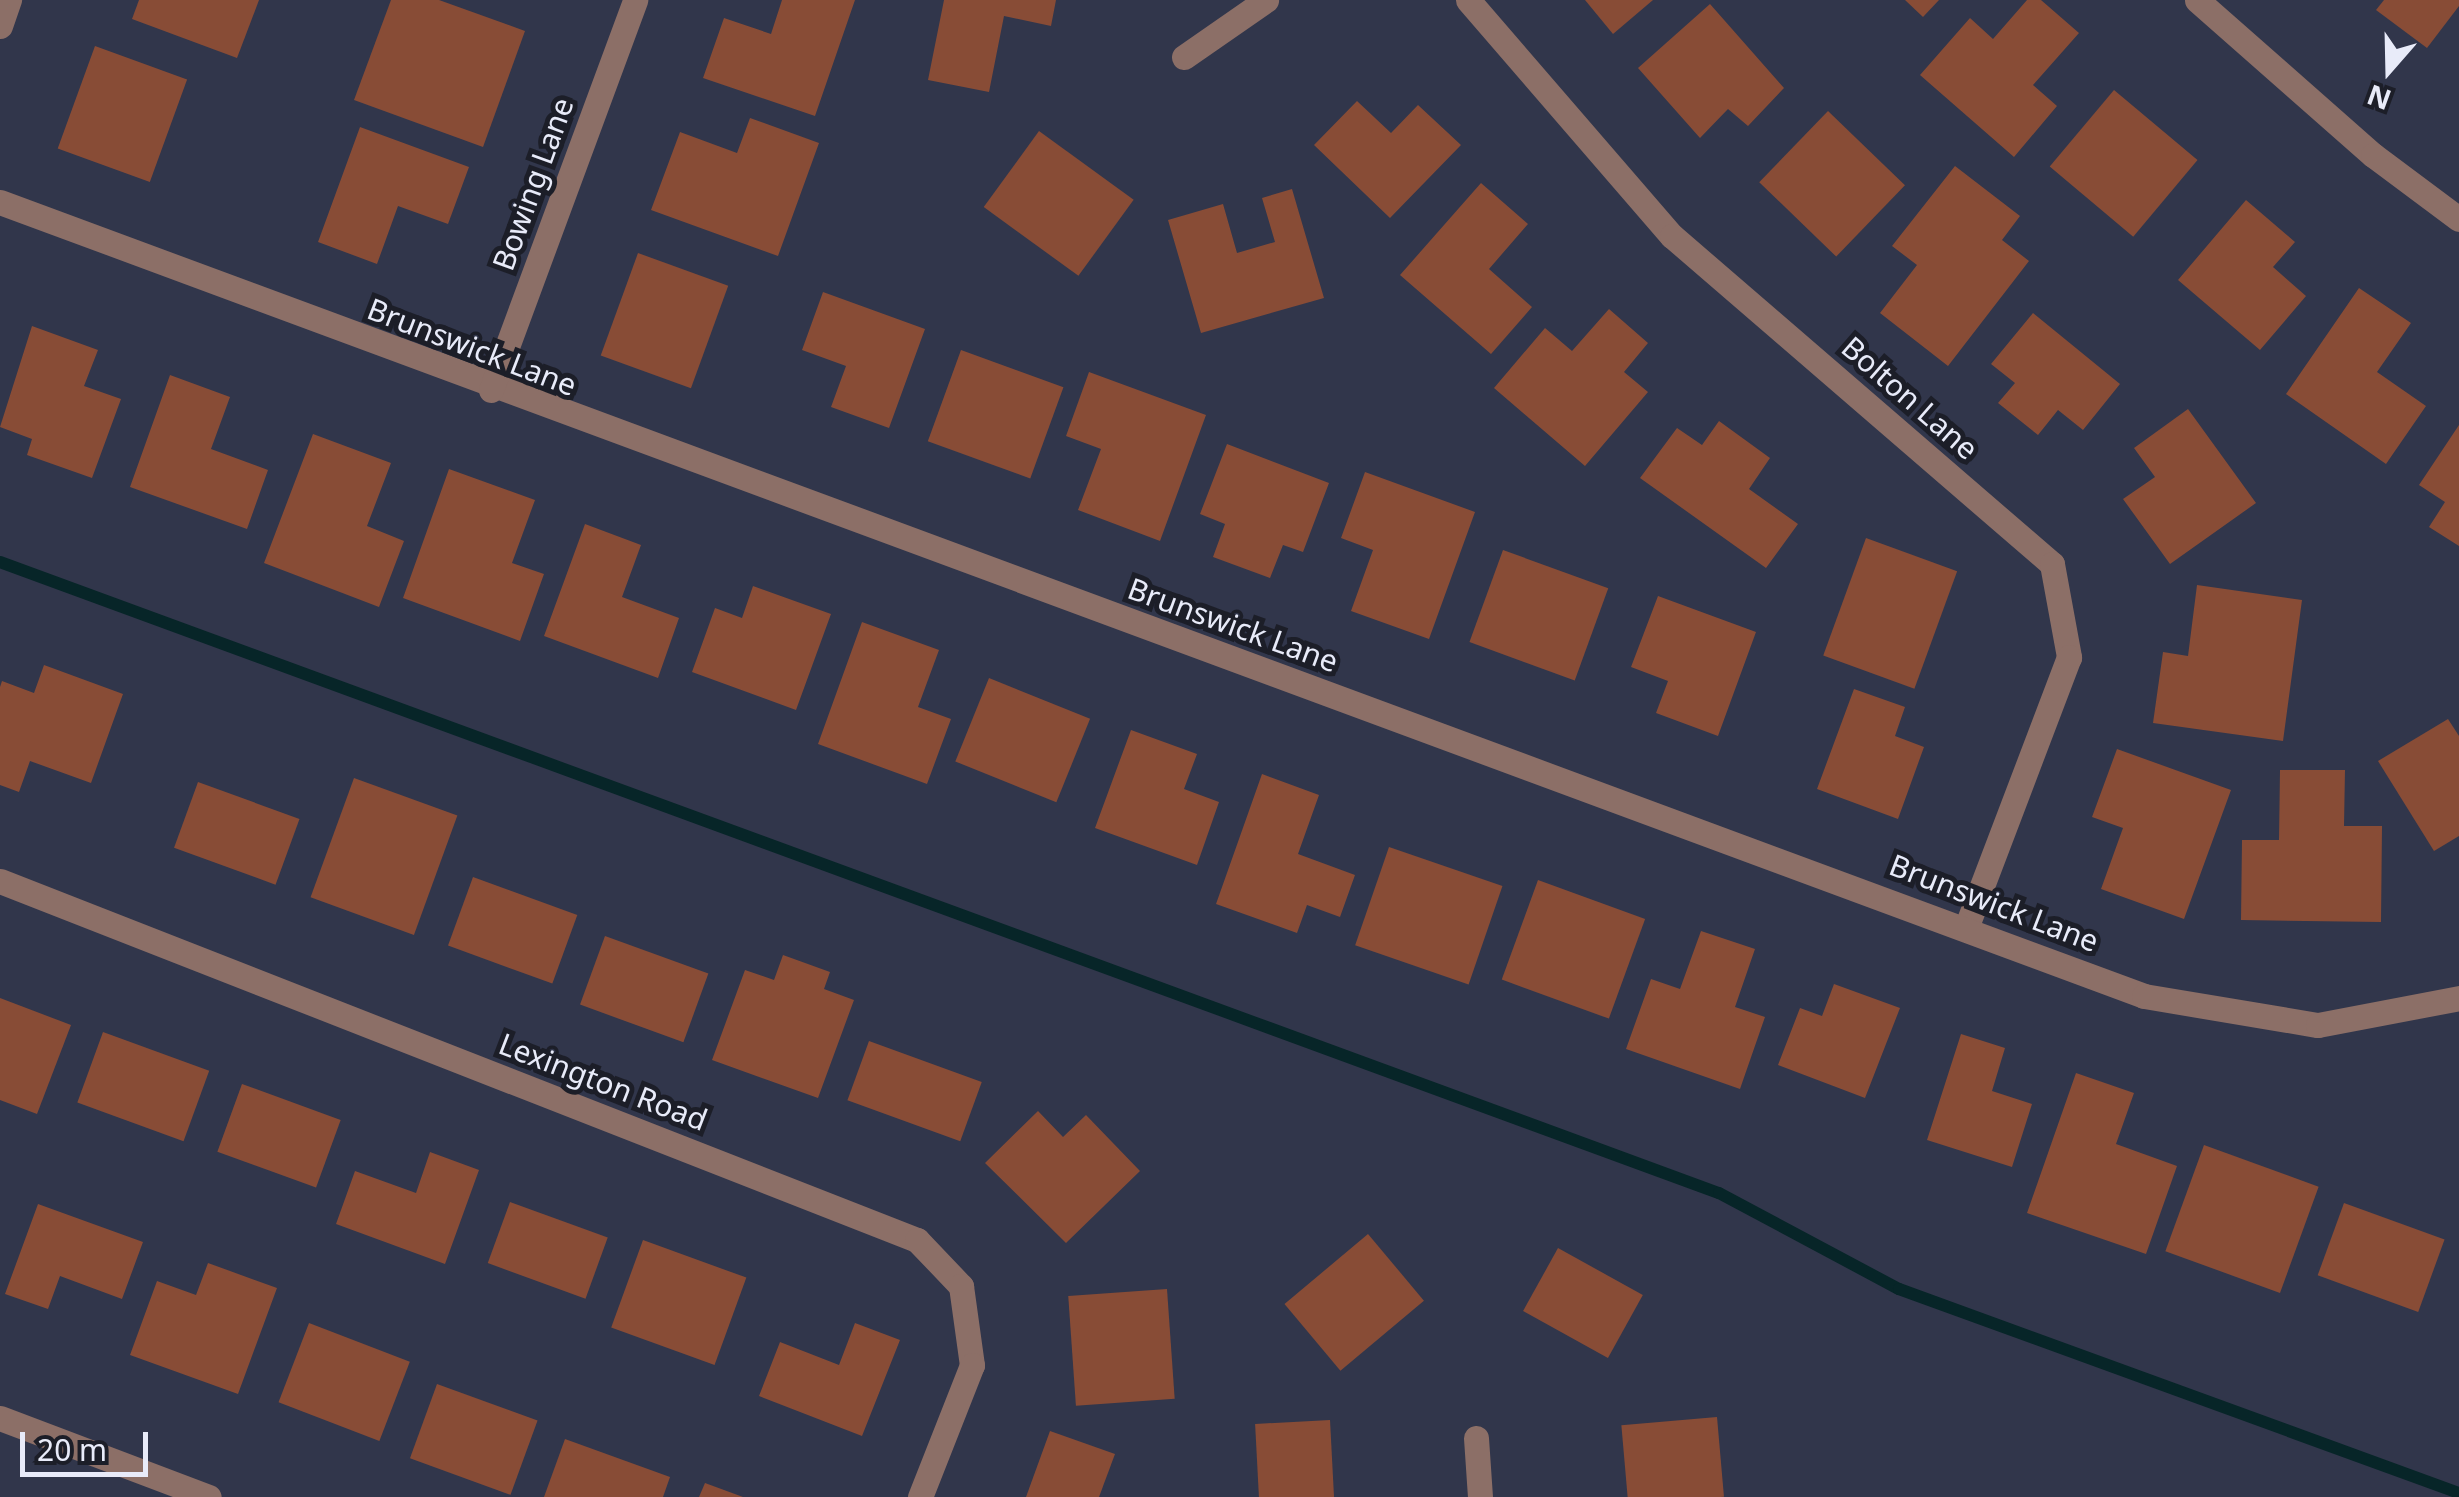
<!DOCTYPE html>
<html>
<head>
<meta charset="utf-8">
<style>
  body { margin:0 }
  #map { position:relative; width:2459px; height:1497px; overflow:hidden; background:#31364b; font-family:"Noto Sans",sans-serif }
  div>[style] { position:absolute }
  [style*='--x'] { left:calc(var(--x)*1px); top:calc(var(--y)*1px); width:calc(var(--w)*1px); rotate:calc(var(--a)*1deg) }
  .stream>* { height:12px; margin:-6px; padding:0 6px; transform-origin:6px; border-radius:6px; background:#072528 }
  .building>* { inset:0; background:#884c36; transform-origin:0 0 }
  .minor>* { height:25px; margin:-12.5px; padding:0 12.5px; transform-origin:12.5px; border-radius:12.5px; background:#8c6f67 }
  span { translate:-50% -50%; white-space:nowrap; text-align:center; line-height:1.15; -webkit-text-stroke:10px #1c1e28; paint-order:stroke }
  .street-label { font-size:30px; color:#e8ebf9 }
  .north { position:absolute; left:2339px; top:20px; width:100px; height:100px; -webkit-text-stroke:8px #1c1e28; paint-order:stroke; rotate:200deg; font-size:28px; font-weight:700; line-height:40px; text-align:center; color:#e8ebf9 }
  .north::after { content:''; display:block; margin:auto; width:35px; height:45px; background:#e8ebf9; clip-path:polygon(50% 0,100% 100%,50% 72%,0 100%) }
  .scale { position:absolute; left:20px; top:1432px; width:128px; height:45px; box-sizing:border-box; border:5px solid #e8ebf9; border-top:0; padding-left:12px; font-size:30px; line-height:35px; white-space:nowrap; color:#e8ebf9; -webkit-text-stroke:8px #1c1e28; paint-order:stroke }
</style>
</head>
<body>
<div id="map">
  <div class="stream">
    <i style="--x:0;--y:562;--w:1831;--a:20.16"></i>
    <i style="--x:1719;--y:1193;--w:204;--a:28.1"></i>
    <i style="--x:1899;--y:1289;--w:596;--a:20.02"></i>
  </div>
  <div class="building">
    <i style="clip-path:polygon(139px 0,259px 0,237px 58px,132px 19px)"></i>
    <i style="clip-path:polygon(391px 0,439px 0,525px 31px,483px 147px,354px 100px)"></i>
    <i style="clip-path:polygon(782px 0,855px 0,815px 116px,703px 78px,724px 18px,771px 34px)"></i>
    <i style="clip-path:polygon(944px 0,1056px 0,1051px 26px,1004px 16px,989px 92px,928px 80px)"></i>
    <i style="clip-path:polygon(1585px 0,1653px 0,1613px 34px)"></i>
    <i style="clip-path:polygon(1905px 0,1939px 0,1923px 17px)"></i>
    <i style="clip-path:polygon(2027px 0,2041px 0,2079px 33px,2033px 85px,2057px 106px,2014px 157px,1920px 75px,1970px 18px,1993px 39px)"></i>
    <i style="clip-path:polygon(2384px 0,2459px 0,2459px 6px,2427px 48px,2376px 10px)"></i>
    <i style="clip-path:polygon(1710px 4px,1784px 88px,1748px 126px,1728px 109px,1700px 138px,1638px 68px)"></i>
    <i style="left:95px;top:46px;width:98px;height:109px;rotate:20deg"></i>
    <i style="left:2114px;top:90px;width:109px;height:100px;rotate:40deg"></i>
    <i style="clip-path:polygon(1357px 101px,1391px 133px,1418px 105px,1461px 145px,1390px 218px,1314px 145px)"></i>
    <i style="left:1828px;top:111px;width:107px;height:99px;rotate:44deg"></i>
    <i style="clip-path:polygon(750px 118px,819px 143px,778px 256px,651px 210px,680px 132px,737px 153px)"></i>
    <i style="clip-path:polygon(360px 127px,469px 167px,448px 224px,398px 206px,377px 264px,318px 242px)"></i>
    <i style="left:1039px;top:131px;width:117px;height:94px;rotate:36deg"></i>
    <i style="clip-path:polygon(1955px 166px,2020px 216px,2002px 240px,2029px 261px,1948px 366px,1880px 313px,1917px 265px,1892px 246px)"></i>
    <i style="clip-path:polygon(1481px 183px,1528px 224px,1489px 269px,1532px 307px,1491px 354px,1400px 275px)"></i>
    <i style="clip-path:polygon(1292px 189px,1324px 298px,1201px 333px,1168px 220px,1223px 204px,1237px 253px,1275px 242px,1262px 198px)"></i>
    <i style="clip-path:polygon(2246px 200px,2295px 242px,2273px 267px,2306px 296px,2260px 350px,2178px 280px)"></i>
    <i style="left:638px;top:253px;width:96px;height:109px;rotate:20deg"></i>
    <i style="clip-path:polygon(2359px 288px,2411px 323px,2377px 372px,2426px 406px,2386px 464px,2286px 394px)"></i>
    <i style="clip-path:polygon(823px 292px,925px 329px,889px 428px,831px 407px,846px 366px,802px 350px)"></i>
    <i style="clip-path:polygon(1609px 309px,1648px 343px,1624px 372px,1648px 392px,1585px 466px,1494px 388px,1545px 328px,1572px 351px)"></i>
    <i style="clip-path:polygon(2033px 313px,2120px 384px,2083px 430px,2058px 410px,2038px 435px,1998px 403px,2015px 383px,1991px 364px)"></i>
    <i style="clip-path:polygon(32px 326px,98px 350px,84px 386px,121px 399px,92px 478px,27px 455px,32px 439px,0 427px)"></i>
    <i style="left:961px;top:350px;width:109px;height:97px;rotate:20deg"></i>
    <i style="clip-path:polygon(1089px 372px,1206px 415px,1160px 541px,1078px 510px,1101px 449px,1066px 436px)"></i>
    <i style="clip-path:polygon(170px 375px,230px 397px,211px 449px,268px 470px,247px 529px,130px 487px)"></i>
    <i style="clip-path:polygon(2188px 409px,2256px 503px,2170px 564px,2123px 499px,2155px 477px,2134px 448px)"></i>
    <i style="clip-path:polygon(1719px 421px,1770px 458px,1749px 489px,1798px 524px,1766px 568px,1640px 478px,1677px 428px,1702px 445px)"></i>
    <i style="clip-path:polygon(2459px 425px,2459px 546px,2429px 527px,2445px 502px,2419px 485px)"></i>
    <i style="clip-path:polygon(313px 434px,391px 463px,367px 526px,404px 541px,379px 607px,264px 563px)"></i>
    <i style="clip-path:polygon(1227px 444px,1329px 483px,1303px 552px,1283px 545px,1270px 578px,1213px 557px,1225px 524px,1200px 514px)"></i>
    <i style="clip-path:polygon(449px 469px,535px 500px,512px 563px,544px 574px,520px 641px,403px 598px)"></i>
    <i style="clip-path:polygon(1365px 472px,1475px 512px,1429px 639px,1351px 611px,1373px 550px,1341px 538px)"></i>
    <i style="clip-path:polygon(585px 524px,641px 545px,622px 597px,679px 618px,658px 678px,544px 636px)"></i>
    <i style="left:1866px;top:538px;width:97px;height:125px;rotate:20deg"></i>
    <i style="left:1503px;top:550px;width:112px;height:98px;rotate:20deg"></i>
    <i style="clip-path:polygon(2197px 585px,2302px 600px,2283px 741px,2153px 723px,2163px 652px,2188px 656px)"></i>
    <i style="clip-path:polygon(753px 586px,831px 614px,796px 710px,692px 672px,715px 608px,742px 618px)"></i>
    <i style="clip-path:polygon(1658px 596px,1756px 632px,1718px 736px,1656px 713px,1668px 681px,1631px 667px)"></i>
    <i style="clip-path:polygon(862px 622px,939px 650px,918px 707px,951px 719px,927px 784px,818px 744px)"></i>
    <i style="clip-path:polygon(44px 665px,123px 694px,91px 783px,30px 761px,19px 792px,0 785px,0 687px,2px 681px,34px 693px)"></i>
    <i style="left:989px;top:678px;width:109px;height:90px;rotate:22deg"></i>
    <i style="clip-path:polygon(1854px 689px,1905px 707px,1895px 736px,1924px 747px,1898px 819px,1817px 789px)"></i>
    <i style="clip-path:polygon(2448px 719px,2459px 736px,2459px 836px,2434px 851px,2378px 761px)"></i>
    <i style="clip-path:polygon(1131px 730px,1197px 754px,1184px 789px,1219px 802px,1197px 865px,1095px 828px)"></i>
    <i style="clip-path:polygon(2117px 749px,2231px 790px,2184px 919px,2101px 889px,2123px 828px,2092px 817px)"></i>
    <i style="clip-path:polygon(2280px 770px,2345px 770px,2344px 826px,2382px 826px,2381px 922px,2241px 920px,2242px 840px,2279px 840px)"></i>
    <i style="clip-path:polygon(1262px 774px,1319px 795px,1298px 854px,1355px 875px,1340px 917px,1307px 905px,1297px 933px,1216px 904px)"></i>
    <i style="left:354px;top:778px;width:110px;height:127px;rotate:20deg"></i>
    <i style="left:198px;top:782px;width:108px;height:70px;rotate:20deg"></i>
    <i style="left:1389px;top:847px;width:120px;height:104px;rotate:19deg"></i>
    <i style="left:473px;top:877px;width:111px;height:73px;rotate:20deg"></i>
    <i style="left:1538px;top:880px;width:114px;height:106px;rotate:20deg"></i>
    <i style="clip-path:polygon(1701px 931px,1755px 949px,1735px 1007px,1765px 1017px,1740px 1089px,1626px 1049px,1651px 979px,1680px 989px)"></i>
    <i style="left:605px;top:936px;width:110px;height:73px;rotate:20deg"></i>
    <i style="clip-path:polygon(783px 955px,830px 972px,824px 989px,854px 1000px,818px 1098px,712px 1060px,745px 970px,774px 980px)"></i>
    <i style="clip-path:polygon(1834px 984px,1900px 1008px,1865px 1098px,1778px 1065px,1800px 1008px,1822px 1016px)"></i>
    <i style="clip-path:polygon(0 998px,71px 1025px,37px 1114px,0 1100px)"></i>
    <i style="left:103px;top:1032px;width:113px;height:75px;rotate:20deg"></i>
    <i style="clip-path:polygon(1961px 1034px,2005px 1048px,1992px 1091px,2032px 1104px,2012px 1167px,1927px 1140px)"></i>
    <i style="left:869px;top:1041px;width:120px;height:63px;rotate:20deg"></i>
    <i style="clip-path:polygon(2076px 1073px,2134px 1093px,2116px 1144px,2177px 1166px,2146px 1254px,2027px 1213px)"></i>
    <i style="left:242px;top:1084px;width:105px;height:72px;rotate:20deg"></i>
    <i style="clip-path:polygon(1038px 1111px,1063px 1137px,1086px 1115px,1140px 1171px,1066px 1243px,985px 1163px)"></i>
    <i style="left:2204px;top:1145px;width:122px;height:113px;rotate:20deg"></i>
    <i style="clip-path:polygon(430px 1152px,479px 1170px,445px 1264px,336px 1224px,355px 1171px,416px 1193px)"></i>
    <i style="left:510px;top:1202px;width:104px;height:65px;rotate:20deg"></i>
    <i style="left:2344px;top:1203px;width:107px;height:77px;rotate:20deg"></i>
    <i style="clip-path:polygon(38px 1204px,143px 1242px,122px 1299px,60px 1276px,48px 1309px,5px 1294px)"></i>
    <i style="left:1368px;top:1234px;width:87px;height:109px;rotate:50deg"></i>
    <i style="left:643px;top:1240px;width:110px;height:93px;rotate:20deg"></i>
    <i style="left:1558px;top:1248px;width:97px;height:72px;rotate:29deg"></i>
    <i style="clip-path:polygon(208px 1263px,277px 1288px,238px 1394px,130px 1355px,157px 1281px,196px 1295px)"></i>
    <i style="left:1167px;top:1289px;width:110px;height:99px;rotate:86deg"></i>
    <i style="left:309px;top:1323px;width:108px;height:85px;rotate:21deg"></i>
    <i style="clip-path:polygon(855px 1323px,900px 1340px,862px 1436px,759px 1396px,780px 1342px,839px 1365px)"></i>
    <i style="left:437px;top:1384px;width:107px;height:79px;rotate:20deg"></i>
    <i style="left:1717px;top:1417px;width:80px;height:96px;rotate:85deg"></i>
    <i style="left:1330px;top:1420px;width:77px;height:75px;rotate:87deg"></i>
    <i style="clip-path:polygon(1050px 1431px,1115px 1454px,1099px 1497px,1026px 1497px)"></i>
    <i style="clip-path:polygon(565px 1439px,670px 1477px,663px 1497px,544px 1497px)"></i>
    <i style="clip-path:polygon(705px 1483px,743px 1497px,699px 1497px)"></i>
  </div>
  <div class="minor">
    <i style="--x:1468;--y:0;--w:312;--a:49.2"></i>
    <i style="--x:1672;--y:236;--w:502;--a:40.8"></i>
    <i style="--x:2052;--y:564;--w:95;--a:79.6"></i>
    <i style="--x:2069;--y:657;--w:287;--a:110.8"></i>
    <i style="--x:2197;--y:0;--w:235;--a:41.4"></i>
    <i style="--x:2373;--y:155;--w:107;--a:36.7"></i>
    <i style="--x:0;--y:26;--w:28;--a:-71"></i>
    <i style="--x:1184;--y:57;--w:100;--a:-34.8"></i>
    <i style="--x:0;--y:202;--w:2286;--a:20.32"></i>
    <i style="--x:2144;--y:996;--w:176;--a:9.5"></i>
    <i style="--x:2318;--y:1025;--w:144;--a:-10.8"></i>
    <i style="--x:491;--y:390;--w:416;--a:-69.7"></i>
    <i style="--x:0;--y:881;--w:985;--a:21.38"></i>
    <i style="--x:917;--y:1240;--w:64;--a:46.3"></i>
    <i style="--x:961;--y:1286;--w:80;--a:82.1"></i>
    <i style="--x:972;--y:1365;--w:142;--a:111.5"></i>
    <i style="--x:0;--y:1418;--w:223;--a:20.7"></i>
    <i style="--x:1476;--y:1438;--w:59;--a:86.1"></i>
  </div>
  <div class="street-label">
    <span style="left:533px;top:184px;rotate:-70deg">Bowing Lane</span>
    <span style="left:472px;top:347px;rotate:21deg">Brunswick Lane</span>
    <span style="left:1910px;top:398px;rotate:41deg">Bolton Lane</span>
    <span style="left:1233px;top:625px;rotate:20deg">Brunswick Lane</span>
    <span style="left:1994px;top:903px;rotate:21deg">Brunswick Lane</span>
    <span style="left:603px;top:1082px;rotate:21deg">Lexington Road</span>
  </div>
  <div class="north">N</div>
  <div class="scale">20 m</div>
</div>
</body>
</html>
